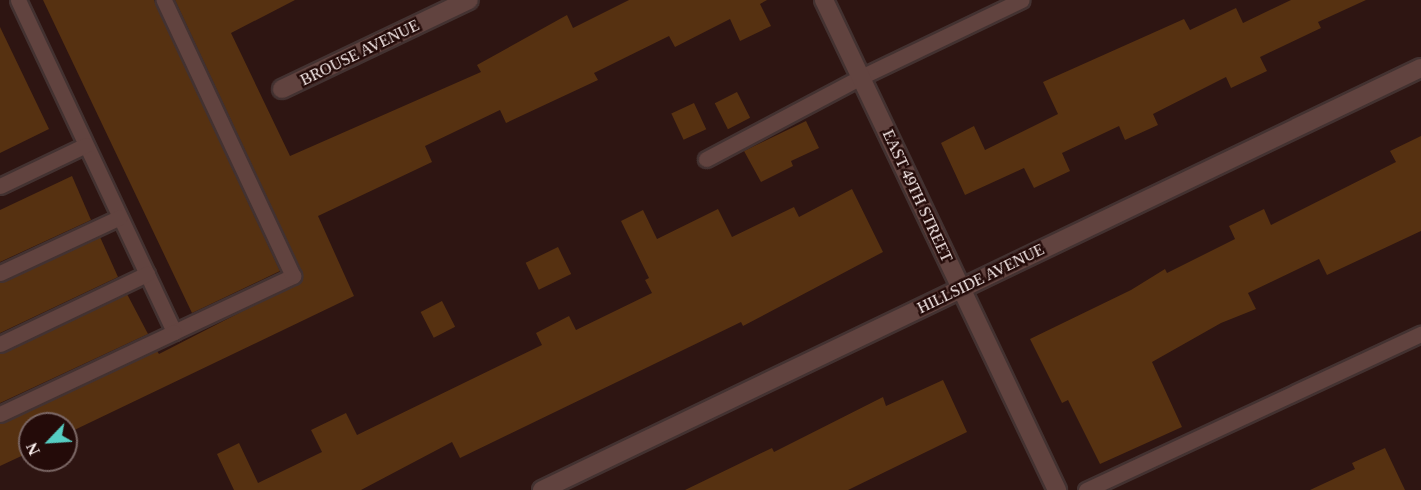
<!DOCTYPE html>
<html>
<head>
<meta charset="utf-8">
<style>
  body { margin:0 }
  #map { position:relative; width:1421px; height:490px; overflow:hidden; background:#2e1512; font-family:"Times New Roman",serif }
  div>[style] { position:absolute }
  [style*='--x'] { left:calc(var(--x)*1px); top:calc(var(--y)*1px); width:calc(var(--w)*1px); rotate:calc(var(--a)*1deg) }
  .building>* { inset:0; background:#563111; transform-origin:0 0 }
  .roads { filter:drop-shadow(2px 0 #433231) drop-shadow(-2px 0 #433231) drop-shadow(0 2px #433231) drop-shadow(0 -2px #433231) }
  .lane>* { height:15px; margin:-7.5px; padding:0 7.5px; transform-origin:7.5px; border-radius:7.5px; background:#61433f }
  .street>* { height:18px; margin:-9px; padding:0 9px; transform-origin:9px; border-radius:9px; background:#61433f }
  span { translate:-50% -50%; white-space:nowrap; text-align:center; line-height:1.15; -webkit-text-stroke:5px #240b09; paint-order:stroke }
  .street-label { font-size:16px; color:#fdf1f0 }
  .north { position:absolute; left:18px; top:412px; width:60px; height:60px; box-sizing:border-box; background:#240b09; border:2px solid #7b6765; border-radius:50%; rotate:245deg; font-size:16px; font-weight:700; line-height:24px; text-align:center; color:#fdf1f0 }
  .north::after { content:''; display:block; margin:auto; width:21px; height:27px; background:#56cec3; clip-path:polygon(50% 0,100% 100%,50% 72%,0 100%) }
</style>
</head>
<body>
<div id="map">
  <div class="building">
    <i style="clip-path:polygon(43px 0,154px 0,280px 271px,192px 313px)"></i>
    <i style="clip-path:polygon(175px 0,295px 0,231px 33px,290px 156px,481px 72px,477px 65px,567px 15px,573px 28px,629px 0,767px 0,760px 4px,771px 26px,740px 41px,730px 19px,675px 47px,669px 36px,594px 73px,598px 80px,506px 123px,500px 110px,425px 146px,432px 162px,318px 216px,354px 296px,66px 434px,66px 424px,30px 424px,30px 452px,0 466px,0 424px,157px 351px,159px 354px,301px 281px,302px 272px)"></i>
    <i style="clip-path:polygon(1291px 0,1366px 0,1318px 22px,1321px 28px,1260px 57px,1267px 71px,1231px 88px,1226px 77px,1153px 114px,1158px 125px,1125px 140px,1119px 126px,1062px 153px,1070px 171px,1034px 188px,1024px 168px,965px 195px,941px 143px,974px 126px,985px 150px,1058px 114px,1043px 82px,1184px 19px,1190px 30px,1236px 8px,1243px 23px)"></i>
    <i style="clip-path:polygon(0 27px,49px 129px,0 153px)"></i>
    <i style="left:737px;top:92px;width:29px;height:25px;rotate:63deg"></i>
    <i style="left:694px;top:103px;width:29px;height:25px;rotate:65deg"></i>
    <i style="clip-path:polygon(806px 121px,819px 148px,791px 161px,793px 166px,761px 182px,744px 151px)"></i>
    <i style="clip-path:polygon(1421px 136px,1421px 231px,1327px 275px,1319px 259px,1248px 293px,1256px 309px,1221px 323px,1152px 362px,1182px 427px,1100px 464px,1068px 400px,1062px 403px,1030px 339px,1131px 290px,1165px 269px,1167px 273px,1235px 239px,1229px 226px,1264px 209px,1271px 225px,1396px 162px,1390px 151px)"></i>
    <i style="clip-path:polygon(72px 176px,91px 220px,0 262px,0 210px)"></i>
    <i style="clip-path:polygon(852px 189px,883px 252px,743px 326px,741px 322px,460px 458px,452px 442px,361px 490px,234px 490px,217px 454px,239px 443px,258px 483px,322px 452px,311px 430px,346px 413px,357px 435px,542px 345px,536px 333px,569px 316px,576px 330px,652px 293px,645px 280px,649px 278px,621px 221px,643px 210px,657px 239px,718px 209px,732px 237px,794px 207px,799px 217px)"></i>
    <i style="clip-path:polygon(100px 237px,118px 277px,0 333px,0 283px)"></i>
    <i style="left:558px;top:247px;width:30px;height:36px;rotate:64deg"></i>
    <i style="clip-path:polygon(127px 294px,148px 334px,0 403px,0 354px)"></i>
    <i style="left:442px;top:301px;width:29px;height:24px;rotate:63deg"></i>
    <i style="clip-path:polygon(943px 380px,967px 432px,848px 490px,685px 490px,772px 448px,774px 452px,883px 397px,886px 406px)"></i>
    <i style="clip-path:polygon(1385px 448px,1405px 490px,1310px 490px,1355px 469px,1352px 463px)"></i>
  </div>
  <div class="roads">
    <div class="lane">
      <i style="--x:18;--y:0;--w:367;--a:64.8"></i>
      <i style="--x:174;--y:332;--w:132;--a:-25.2"></i>
      <i style="--x:293;--y:276;--w:305;--a:-115.1"></i>
      <i style="--x:706;--y:159;--w:175;--a:-27.9"></i>
      <i style="--x:861;--y:77;--w:178;--a:-25.6"></i>
      <i style="--x:0;--y:186;--w:95;--a:-25.5"></i>
      <i style="--x:0;--y:273;--w:132;--a:-25"></i>
      <i style="--x:0;--y:344;--w:163;--a:-25.5"></i>
      <i style="--x:0;--y:414;--w:192;--a:-25.2"></i>
      <i style="--x:1086;--y:490;--w:370;--a:-25"></i>
    </div>
    <div class="street">
      <i style="--x:824;--y:0;--w:543;--a:64.57"></i>
      <i style="--x:282;--y:89;--w:207;--a:-25.5"></i>
      <i style="--x:542;--y:490;--w:975;--a:-25.65"></i>
    </div>
  </div>
  <div class="street-label">
    <span style="left:360px;top:53px;rotate:-26deg">BROUSE AVENUE</span>
    <span style="left:917px;top:196px;rotate:65deg">EAST 49TH STREET</span>
    <span style="left:981px;top:279px;rotate:-26deg">HILLSIDE AVENUE</span>
  </div>
  <div class="north">N</div>
</div>
</body>
</html>
